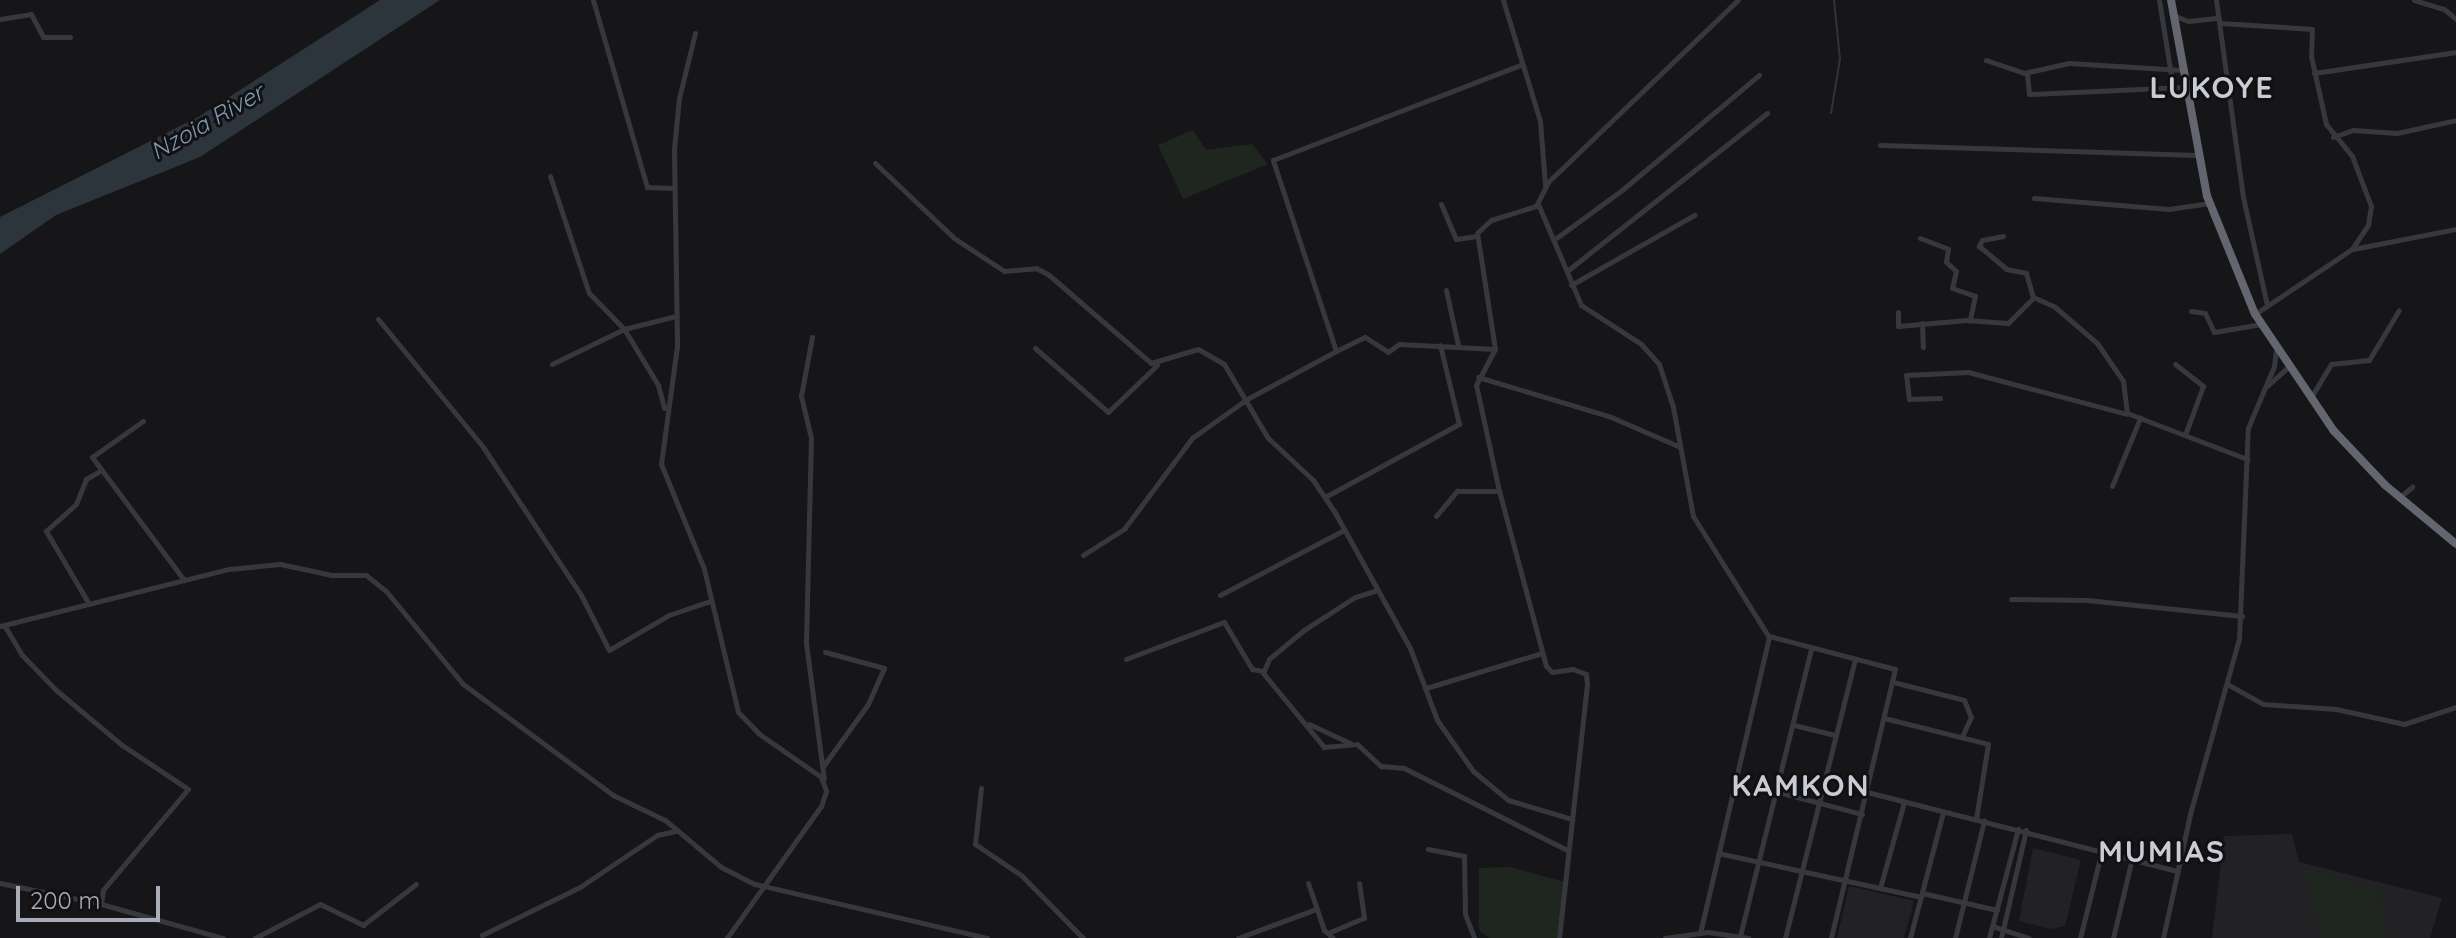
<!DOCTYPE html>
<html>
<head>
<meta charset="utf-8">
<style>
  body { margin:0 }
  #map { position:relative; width:2456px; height:938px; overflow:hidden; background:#161618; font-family:Quicksand,sans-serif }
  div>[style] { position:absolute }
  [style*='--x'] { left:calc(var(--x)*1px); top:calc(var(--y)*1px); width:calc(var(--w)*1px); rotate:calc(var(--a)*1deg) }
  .built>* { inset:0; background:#222225 }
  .green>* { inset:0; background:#1e261f }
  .water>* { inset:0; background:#2c353c }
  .stream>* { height:2px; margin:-1px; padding:0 1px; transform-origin:1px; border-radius:1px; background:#2c353c }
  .minor>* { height:5px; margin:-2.5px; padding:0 2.5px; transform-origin:2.5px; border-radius:2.5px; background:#37383d }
  .highway>* { height:8px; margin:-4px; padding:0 4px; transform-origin:4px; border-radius:4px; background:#63666e }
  span { translate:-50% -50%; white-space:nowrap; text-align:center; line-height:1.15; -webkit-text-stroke:6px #111113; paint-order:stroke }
  .water-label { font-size:24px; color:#7f9bb3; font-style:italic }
  .district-label { font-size:30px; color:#c9ccd4; font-weight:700; letter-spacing:2px }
  .scale { position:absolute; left:16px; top:886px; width:144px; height:36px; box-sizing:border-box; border:4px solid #a8adb8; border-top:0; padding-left:10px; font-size:24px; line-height:28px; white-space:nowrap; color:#a8adb8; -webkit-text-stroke:6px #111113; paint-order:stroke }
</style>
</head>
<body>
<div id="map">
  <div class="built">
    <i style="clip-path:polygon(2292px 834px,2299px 862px,2442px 898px,2430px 938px,2212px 938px,2224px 836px)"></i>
    <i style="clip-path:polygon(2033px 848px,2081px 860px,2065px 926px,2051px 929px,2019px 921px)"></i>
    <i style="clip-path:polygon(1849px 886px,1914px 901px,1904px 938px,1837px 938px)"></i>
  </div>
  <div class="green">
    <i style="clip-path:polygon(1193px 130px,1206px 150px,1252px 144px,1268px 164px,1183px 199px,1158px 145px)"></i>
    <i style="clip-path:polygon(1510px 867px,1568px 883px,1561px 938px,1489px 938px,1479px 930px,1479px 868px)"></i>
    <i style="clip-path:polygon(2309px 869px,2380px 891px,2385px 938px,2323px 938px,2303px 871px)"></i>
  </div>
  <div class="water">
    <i style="clip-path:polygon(380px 0,440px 0,200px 157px,56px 215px,0 254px,0 217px,198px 117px)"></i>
  </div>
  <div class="stream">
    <i style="--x:1831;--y:113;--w:55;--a:-80.5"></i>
    <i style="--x:1840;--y:59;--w:59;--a:-95.8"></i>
  </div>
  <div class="minor">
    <i style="--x:593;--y:0;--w:195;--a:73.9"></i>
    <i style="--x:647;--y:187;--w:26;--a:2"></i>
    <i style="--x:1503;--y:0;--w:127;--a:73"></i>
    <i style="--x:1540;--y:121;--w:64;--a:85.5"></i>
    <i style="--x:2159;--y:0;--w:88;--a:80.9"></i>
    <i style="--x:2216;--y:0;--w:199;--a:82.2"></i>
    <i style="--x:2243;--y:197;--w:111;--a:77.5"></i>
    <i style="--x:2414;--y:0;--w:31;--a:17"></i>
    <i style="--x:2444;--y:9;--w:16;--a:40"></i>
    <i style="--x:2173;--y:15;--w:16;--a:22"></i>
    <i style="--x:2188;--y:21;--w:31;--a:-6"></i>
    <i style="--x:0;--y:19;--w:31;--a:-9"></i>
    <i style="--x:31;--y:14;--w:26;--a:62"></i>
    <i style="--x:43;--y:37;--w:27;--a:0"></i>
    <i style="--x:2220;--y:23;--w:92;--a:3.7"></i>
    <i style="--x:2312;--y:29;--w:27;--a:92"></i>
    <i style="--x:2311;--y:56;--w:70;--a:77.6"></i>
    <i style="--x:2326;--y:124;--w:41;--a:50.9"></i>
    <i style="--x:2352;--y:156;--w:53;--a:69.2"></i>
    <i style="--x:2371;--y:206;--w:19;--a:99"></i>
    <i style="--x:2368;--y:225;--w:29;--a:124"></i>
    <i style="--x:2352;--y:249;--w:117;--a:146.2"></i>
    <i style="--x:695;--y:33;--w:67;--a:103.8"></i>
    <i style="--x:679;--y:98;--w:51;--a:95.6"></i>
    <i style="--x:674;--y:149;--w:197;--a:89.1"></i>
    <i style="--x:677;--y:346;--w:119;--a:97.7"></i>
    <i style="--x:661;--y:464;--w:113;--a:67.7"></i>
    <i style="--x:704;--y:569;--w:147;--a:76.6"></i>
    <i style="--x:738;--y:712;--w:29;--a:46"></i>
    <i style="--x:758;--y:733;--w:77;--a:34.9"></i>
    <i style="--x:821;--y:777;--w:15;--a:70"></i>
    <i style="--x:826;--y:791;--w:16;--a:108"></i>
    <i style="--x:821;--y:806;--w:162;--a:125.5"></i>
    <i style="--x:1986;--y:60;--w:40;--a:18.9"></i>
    <i style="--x:2024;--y:73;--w:46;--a:-12.5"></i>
    <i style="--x:2069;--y:63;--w:113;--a:3.5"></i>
    <i style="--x:2314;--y:73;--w:144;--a:-8.4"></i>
    <i style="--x:2027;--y:74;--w:20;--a:84"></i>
    <i style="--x:2029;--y:94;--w:156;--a:-2.6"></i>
    <i style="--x:2333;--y:137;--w:21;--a:-19"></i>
    <i style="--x:2353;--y:130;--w:44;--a:3.9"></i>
    <i style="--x:2397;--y:133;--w:60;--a:-12.4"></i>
    <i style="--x:1880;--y:145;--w:317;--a:1.8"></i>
    <i style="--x:875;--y:163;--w:109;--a:43.5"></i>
    <i style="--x:954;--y:238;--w:60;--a:33.4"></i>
    <i style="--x:1004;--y:271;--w:32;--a:-5"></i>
    <i style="--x:1036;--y:268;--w:15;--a:28"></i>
    <i style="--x:1049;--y:275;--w:135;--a:40.8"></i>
    <i style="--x:1151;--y:363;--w:49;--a:-16.6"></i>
    <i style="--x:1198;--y:349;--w:30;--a:30"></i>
    <i style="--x:1224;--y:364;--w:86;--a:59.3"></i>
    <i style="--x:1268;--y:438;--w:62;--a:43"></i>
    <i style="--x:1313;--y:480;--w:37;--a:56"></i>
    <i style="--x:1334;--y:511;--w:157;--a:61"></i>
    <i style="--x:1410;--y:648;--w:77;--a:69.4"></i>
    <i style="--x:1437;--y:720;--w:62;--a:54.8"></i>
    <i style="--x:1473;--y:771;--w:45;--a:39.6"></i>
    <i style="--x:1508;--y:800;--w:67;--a:16.5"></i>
    <i style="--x:550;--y:176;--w:123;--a:71.6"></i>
    <i style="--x:589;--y:293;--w:50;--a:45.8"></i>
    <i style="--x:624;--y:329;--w:66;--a:58.7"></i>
    <i style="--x:658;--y:385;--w:24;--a:75"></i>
    <i style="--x:2034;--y:198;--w:135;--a:4.7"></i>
    <i style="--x:2169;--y:209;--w:41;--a:-8.3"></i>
    <i style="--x:1441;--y:204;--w:38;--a:67"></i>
    <i style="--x:1456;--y:239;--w:21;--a:-8"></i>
    <i style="--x:1538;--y:204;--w:110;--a:66.9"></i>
    <i style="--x:1581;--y:305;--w:72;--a:33"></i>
    <i style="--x:1641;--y:344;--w:27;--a:48"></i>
    <i style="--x:1659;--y:364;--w:45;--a:72"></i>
    <i style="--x:1673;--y:407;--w:111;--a:79.6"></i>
    <i style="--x:1693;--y:516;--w:143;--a:57.9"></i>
    <i style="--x:1769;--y:637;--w:304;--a:103.1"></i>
    <i style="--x:2003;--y:236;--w:21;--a:169"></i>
    <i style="--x:1982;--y:240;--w:7;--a:117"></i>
    <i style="--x:1979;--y:246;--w:35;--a:40"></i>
    <i style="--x:2006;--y:269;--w:20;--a:11"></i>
    <i style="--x:2026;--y:273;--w:25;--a:74"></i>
    <i style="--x:2033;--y:297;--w:24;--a:24"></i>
    <i style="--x:2055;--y:307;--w:55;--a:40.6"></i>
    <i style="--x:2097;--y:343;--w:46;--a:55.6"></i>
    <i style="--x:2123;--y:381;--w:32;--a:83"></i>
    <i style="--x:2127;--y:413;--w:129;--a:21"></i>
    <i style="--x:1920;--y:238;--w:30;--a:21"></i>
    <i style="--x:1948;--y:249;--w:13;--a:99"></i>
    <i style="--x:1946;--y:262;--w:13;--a:42"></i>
    <i style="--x:1956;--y:271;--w:17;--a:103"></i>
    <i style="--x:1952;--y:288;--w:24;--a:19"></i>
    <i style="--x:1975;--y:296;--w:25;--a:102"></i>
    <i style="--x:1555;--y:239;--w:83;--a:-36.2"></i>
    <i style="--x:1622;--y:190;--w:179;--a:-40"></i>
    <i style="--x:2353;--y:249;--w:105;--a:-11"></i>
    <i style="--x:1567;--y:271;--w:255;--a:-38.3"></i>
    <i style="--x:1571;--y:285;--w:142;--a:-29.6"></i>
    <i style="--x:1446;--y:290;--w:56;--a:77.7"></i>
    <i style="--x:2191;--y:311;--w:14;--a:8"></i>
    <i style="--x:2205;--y:313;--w:21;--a:65"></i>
    <i style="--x:2214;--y:332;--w:48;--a:-9.7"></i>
    <i style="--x:1898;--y:312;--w:14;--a:90"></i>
    <i style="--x:1898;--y:326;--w:69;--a:-5"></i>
    <i style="--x:1967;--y:320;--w:41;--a:4.2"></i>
    <i style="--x:2008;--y:323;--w:35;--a:-45"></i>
    <i style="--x:378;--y:319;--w:166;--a:50.6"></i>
    <i style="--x:483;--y:447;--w:178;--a:56.5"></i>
    <i style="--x:581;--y:595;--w:62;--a:63"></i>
    <i style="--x:609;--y:650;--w:69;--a:-30.3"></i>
    <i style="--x:669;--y:615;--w:43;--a:-18.9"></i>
    <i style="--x:1922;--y:323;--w:24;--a:88"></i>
    <i style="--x:812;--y:337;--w:60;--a:100.6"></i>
    <i style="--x:801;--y:396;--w:43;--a:76.6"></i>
    <i style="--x:811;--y:438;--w:205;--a:91.4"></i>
    <i style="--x:806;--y:643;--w:137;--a:82.5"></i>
    <i style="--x:1035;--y:348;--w:97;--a:41.2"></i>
    <i style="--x:1108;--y:412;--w:68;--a:-43.8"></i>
    <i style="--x:1336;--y:351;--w:201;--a:-108.3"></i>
    <i style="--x:1273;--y:160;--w:266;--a:-21"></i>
    <i style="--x:552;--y:364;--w:80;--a:-25.9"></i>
    <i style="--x:624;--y:329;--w:54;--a:-14"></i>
    <i style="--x:2175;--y:364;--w:36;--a:38"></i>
    <i style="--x:2203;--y:386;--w:52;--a:110.2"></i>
    <i style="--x:1478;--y:377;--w:139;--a:16.7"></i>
    <i style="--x:1611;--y:417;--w:73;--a:23.4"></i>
    <i style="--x:2267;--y:386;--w:27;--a:-42"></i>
    <i style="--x:1940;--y:398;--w:31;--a:178"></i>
    <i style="--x:1909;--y:399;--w:24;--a:-97"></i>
    <i style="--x:1906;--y:375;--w:62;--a:-2.8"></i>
    <i style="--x:1968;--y:372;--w:164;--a:14.8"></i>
    <i style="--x:2310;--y:399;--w:41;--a:-59"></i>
    <i style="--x:2331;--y:364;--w:38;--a:-6"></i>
    <i style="--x:2369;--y:360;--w:58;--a:-59"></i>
    <i style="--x:143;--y:421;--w:62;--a:144.8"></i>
    <i style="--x:92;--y:457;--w:154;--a:53.2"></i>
    <i style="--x:2112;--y:486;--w:74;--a:-67.6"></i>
    <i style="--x:1325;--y:497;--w:153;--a:-28.6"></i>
    <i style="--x:1459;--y:424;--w:81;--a:-103.5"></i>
    <i style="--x:2400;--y:497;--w:16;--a:-40"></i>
    <i style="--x:1436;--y:516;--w:33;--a:-50"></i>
    <i style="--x:1457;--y:491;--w:42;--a:0"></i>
    <i style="--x:1083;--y:555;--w:49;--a:-32.4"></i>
    <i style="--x:1124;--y:529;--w:114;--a:-53.2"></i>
    <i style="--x:1192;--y:438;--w:67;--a:-35.3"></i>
    <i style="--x:1247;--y:399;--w:101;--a:-28.3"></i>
    <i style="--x:1336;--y:351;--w:32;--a:-26"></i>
    <i style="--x:1365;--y:337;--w:27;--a:33"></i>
    <i style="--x:1388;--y:352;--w:14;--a:-36"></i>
    <i style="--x:1399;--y:344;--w:96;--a:3"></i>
    <i style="--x:1377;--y:590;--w:23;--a:162"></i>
    <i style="--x:1355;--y:597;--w:61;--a:147.1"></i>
    <i style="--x:1304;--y:630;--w:45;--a:140.4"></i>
    <i style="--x:1269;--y:659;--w:15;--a:113"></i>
    <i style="--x:1263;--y:673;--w:96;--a:50.5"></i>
    <i style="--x:1324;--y:747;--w:33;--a:-5"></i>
    <i style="--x:1357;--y:744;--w:33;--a:43"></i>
    <i style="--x:1381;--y:766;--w:23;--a:5"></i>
    <i style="--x:1404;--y:768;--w:182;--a:26.7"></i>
    <i style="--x:1220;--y:595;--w:140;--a:-27.7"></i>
    <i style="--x:2011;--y:599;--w:76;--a:0.8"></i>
    <i style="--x:2087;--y:600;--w:156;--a:5.9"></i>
    <i style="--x:89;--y:604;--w:85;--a:-120.5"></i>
    <i style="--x:46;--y:531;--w:40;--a:-42"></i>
    <i style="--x:76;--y:504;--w:27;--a:-68"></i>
    <i style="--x:86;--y:479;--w:16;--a:-30"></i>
    <i style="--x:4;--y:625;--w:35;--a:59"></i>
    <i style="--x:22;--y:655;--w:49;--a:45.8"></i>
    <i style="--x:56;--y:690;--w:86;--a:39.8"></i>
    <i style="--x:122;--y:745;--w:79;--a:33.7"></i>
    <i style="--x:188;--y:789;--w:132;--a:130.1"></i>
    <i style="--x:103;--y:890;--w:14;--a:98"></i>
    <i style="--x:101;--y:904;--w:127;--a:15.6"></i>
    <i style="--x:0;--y:626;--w:236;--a:-14"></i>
    <i style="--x:229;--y:569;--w:51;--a:-5.6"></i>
    <i style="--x:280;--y:564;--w:53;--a:11.9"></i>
    <i style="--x:332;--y:575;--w:34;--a:0"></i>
    <i style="--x:366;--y:575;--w:26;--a:39"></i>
    <i style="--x:386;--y:591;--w:121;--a:50.4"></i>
    <i style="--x:463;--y:684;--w:187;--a:36.5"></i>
    <i style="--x:613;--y:795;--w:58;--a:25.7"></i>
    <i style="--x:665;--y:820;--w:73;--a:40"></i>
    <i style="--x:721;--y:867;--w:38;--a:27"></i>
    <i style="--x:755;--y:884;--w:238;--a:13.1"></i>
    <i style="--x:1769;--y:636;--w:130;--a:14.7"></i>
    <i style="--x:1895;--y:669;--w:277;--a:103.4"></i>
    <i style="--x:1126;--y:659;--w:105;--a:-20.7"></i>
    <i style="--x:1224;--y:622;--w:55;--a:59.2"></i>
    <i style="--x:1252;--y:669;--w:10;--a:11"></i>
    <i style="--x:1893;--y:682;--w:73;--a:14.2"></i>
    <i style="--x:1964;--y:700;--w:18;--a:68"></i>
    <i style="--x:1971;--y:717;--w:21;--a:115"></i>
    <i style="--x:2227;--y:684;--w:41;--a:29.1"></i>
    <i style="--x:2263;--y:704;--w:73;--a:3.9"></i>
    <i style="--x:2336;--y:709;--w:70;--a:12.4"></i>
    <i style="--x:2404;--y:724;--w:55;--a:-18.1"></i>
    <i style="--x:1426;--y:688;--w:121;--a:-16.8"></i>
    <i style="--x:1884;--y:718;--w:107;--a:14"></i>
    <i style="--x:1988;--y:744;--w:76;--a:99.1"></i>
    <i style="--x:1309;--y:724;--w:45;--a:24.9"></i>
    <i style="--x:1794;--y:725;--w:42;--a:13.7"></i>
    <i style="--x:824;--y:765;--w:75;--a:-54.2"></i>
    <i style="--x:868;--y:704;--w:39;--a:-66"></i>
    <i style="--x:884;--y:668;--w:61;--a:-164.8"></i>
    <i style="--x:981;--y:788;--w:56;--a:96.1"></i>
    <i style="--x:975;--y:844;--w:55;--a:34"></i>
    <i style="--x:1021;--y:875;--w:88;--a:45.5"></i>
    <i style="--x:1778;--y:792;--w:87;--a:14.7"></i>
    <i style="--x:1867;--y:792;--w:321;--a:14.3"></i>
    <i style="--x:1428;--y:849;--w:37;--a:11"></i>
    <i style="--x:1464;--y:856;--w:58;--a:89"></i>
    <i style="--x:1465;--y:914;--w:26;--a:69"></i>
    <i style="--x:1718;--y:853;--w:208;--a:12.2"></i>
    <i style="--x:0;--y:883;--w:103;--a:11.7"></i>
    <i style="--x:1308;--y:883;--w:50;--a:71.2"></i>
    <i style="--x:1324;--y:930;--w:12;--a:42"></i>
    <i style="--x:1880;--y:888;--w:89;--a:-74.4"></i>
    <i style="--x:1922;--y:893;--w:77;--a:12.8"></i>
    <i style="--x:1992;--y:926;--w:39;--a:18"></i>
    <i style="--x:1328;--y:933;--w:39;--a:-23"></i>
    <i style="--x:1364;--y:918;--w:35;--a:-98"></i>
    <i style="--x:482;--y:935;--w:109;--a:-26.1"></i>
    <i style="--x:580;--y:887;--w:93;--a:-34"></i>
    <i style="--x:657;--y:835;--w:19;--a:-12"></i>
    <i style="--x:1740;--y:936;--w:295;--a:-76.1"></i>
    <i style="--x:255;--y:938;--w:73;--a:-27.6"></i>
    <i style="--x:320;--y:904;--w:48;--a:26"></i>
    <i style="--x:363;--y:925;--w:67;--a:-37.7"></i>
    <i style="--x:1238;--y:938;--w:83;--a:-20.4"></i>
    <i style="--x:1559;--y:938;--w:255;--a:-83.7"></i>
    <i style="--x:1587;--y:685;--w:11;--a:-95"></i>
    <i style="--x:1586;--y:674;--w:14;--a:-159"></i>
    <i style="--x:1573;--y:669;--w:21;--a:172"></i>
    <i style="--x:1552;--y:672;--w:8;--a:-135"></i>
    <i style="--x:1546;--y:666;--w:181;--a:-105"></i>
    <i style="--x:1499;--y:491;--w:108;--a:-102.2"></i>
    <i style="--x:1476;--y:385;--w:41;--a:-62.2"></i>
    <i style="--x:1495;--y:349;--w:117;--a:-98.8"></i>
    <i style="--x:1477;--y:233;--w:19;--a:-43"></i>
    <i style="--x:1491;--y:220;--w:47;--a:-17.3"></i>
    <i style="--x:1536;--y:206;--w:27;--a:-63"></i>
    <i style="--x:1548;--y:182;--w:263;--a:-43.8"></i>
    <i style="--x:1665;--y:938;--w:43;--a:-7.9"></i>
    <i style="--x:1708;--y:932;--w:41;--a:8.3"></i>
    <i style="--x:1785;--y:938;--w:287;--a:-75.9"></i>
    <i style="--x:1910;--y:938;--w:130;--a:-75.3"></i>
    <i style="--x:1955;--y:938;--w:121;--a:-76.1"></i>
    <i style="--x:1989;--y:938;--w:113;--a:-75.1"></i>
    <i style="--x:2001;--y:938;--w:111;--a:-77"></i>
    <i style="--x:2080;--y:938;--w:91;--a:-76"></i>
    <i style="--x:2113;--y:938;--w:82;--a:-76.6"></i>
    <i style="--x:2163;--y:938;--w:127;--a:-77.7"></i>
    <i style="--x:2190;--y:814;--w:182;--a:-74.4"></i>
    <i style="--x:2239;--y:639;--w:211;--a:-87.6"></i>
    <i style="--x:2248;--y:428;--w:67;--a:-67.2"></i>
    <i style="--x:2274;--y:366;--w:16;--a:-83"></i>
  </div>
  <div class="highway">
    <i style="--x:2171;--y:0;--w:199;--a:79.6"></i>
    <i style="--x:2207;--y:196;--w:127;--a:67.9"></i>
    <i style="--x:2255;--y:314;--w:141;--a:56"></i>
    <i style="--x:2334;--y:431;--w:74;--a:46.6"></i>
    <i style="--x:2385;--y:485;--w:92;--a:39.7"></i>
  </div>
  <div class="water-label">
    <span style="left:207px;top:122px;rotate:-30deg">Nzoia River</span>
  </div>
  <div class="district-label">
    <span style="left:2212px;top:87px">LUKOYE</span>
    <span style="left:1801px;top:785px">KAMKON</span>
    <span style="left:2162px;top:851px">MUMIAS</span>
  </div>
  <div class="scale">200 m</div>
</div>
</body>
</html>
